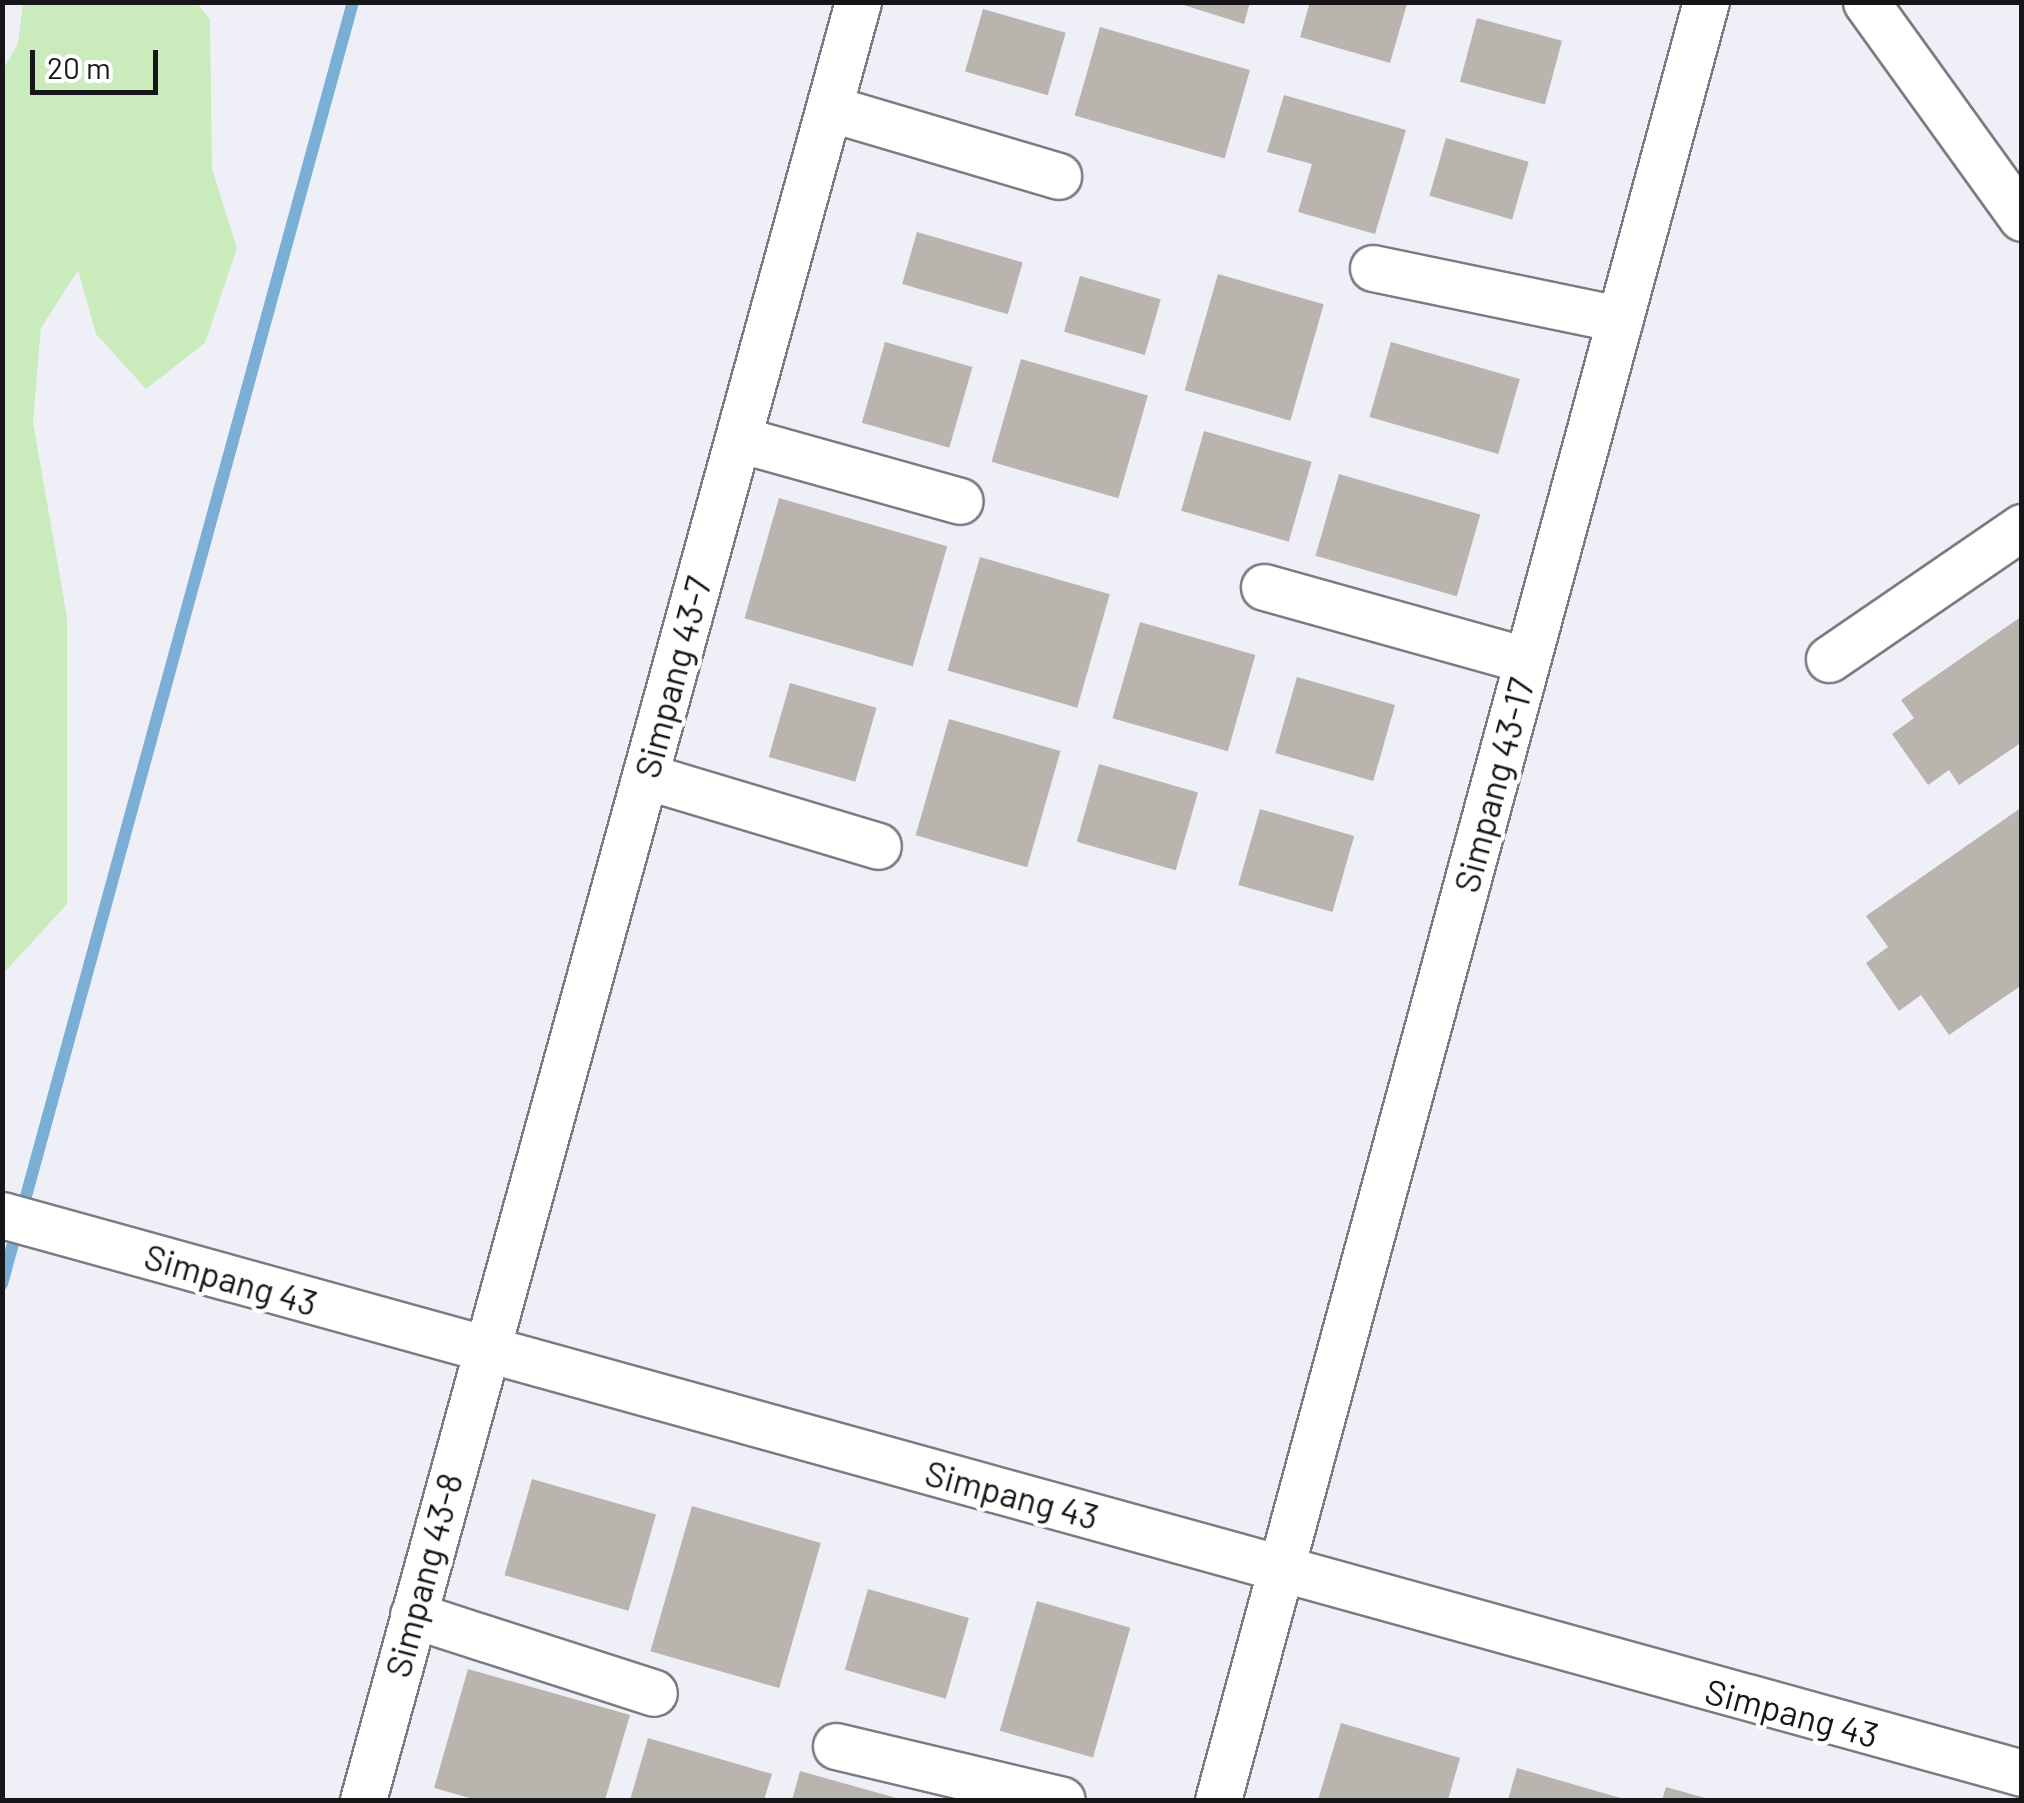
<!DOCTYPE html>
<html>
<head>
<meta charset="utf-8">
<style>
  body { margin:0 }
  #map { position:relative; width:2024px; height:1803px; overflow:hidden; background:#eff0f7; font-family:Barlow,sans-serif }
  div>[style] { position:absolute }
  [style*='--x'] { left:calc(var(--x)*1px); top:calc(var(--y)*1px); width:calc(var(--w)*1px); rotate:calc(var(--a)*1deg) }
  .green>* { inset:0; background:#caecbc }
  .stream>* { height:12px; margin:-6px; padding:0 6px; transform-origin:6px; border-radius:6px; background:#7aaed5 }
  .building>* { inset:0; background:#bab4af; transform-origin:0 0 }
  .roads { filter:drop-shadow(2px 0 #7b7c82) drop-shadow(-2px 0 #7b7c82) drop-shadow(0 2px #7b7c82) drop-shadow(0 -2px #7b7c82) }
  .minor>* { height:45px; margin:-22.5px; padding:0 22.5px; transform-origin:22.5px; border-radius:22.5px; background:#fff }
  span { translate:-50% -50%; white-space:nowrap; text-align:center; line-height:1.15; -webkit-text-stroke:9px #fff; paint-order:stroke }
  .street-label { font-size:35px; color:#161618 }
  .frame { position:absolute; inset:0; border:5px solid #161618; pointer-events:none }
  .scale { position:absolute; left:30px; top:50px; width:128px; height:45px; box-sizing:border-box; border:5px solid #161618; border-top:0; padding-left:12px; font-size:30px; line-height:35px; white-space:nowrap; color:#161618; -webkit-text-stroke:8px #fff; paint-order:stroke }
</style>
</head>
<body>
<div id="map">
  <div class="green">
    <i style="clip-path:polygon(23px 3px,197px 3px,210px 19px,212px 169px,237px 248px,205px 343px,146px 389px,96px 334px,78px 270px,41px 328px,33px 422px,67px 617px,67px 904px,3px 974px,2px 72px,18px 43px)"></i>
  </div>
  <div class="stream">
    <i style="--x:2;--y:1284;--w:1329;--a:-74.69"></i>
  </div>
  <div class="building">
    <i style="clip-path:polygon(1174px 2px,1250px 2px,1244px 24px)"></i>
    <i style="clip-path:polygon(1310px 2px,1407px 4px,1390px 63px,1300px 37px)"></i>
    <i style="left:983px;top:9px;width:86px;height:65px;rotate:16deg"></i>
    <i style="left:1477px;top:18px;width:88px;height:66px;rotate:15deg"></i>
    <i style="left:1100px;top:27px;width:156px;height:92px;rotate:16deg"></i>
    <i style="clip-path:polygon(1284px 95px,1406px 130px,1375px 234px,1298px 212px,1312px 164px,1267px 152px)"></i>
    <i style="left:1446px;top:138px;width:86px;height:60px;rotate:16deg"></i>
    <i style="left:917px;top:232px;width:110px;height:54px;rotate:16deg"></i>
    <i style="left:1218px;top:274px;width:110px;height:121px;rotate:16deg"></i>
    <i style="left:1080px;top:276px;width:84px;height:58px;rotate:16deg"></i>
    <i style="left:885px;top:342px;width:91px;height:84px;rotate:16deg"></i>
    <i style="left:1391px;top:342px;width:134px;height:78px;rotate:16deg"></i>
    <i style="left:1021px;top:359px;width:132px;height:107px;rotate:16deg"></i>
    <i style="left:1204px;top:431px;width:112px;height:83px;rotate:16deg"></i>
    <i style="left:1339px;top:474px;width:147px;height:85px;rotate:16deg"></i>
    <i style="left:779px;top:498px;width:175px;height:125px;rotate:16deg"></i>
    <i style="left:980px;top:557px;width:135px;height:118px;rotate:16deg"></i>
    <i style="clip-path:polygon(2022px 616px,2022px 742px,1959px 785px,1949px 770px,1928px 785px,1892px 734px,1914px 718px,1901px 700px)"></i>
    <i style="left:1140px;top:622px;width:120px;height:100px;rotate:16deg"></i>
    <i style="left:1297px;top:677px;width:102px;height:79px;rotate:16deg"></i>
    <i style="left:790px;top:683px;width:90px;height:77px;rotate:16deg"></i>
    <i style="left:949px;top:719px;width:116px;height:121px;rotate:16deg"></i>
    <i style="left:1099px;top:764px;width:103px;height:81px;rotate:16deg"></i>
    <i style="clip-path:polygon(2022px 807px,2022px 985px,1949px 1035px,1921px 995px,1899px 1011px,1866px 963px,1888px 947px,1866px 916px)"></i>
    <i style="left:1260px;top:809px;width:98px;height:79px;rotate:16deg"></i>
    <i style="left:532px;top:1479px;width:129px;height:100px;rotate:16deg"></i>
    <i style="left:692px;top:1506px;width:134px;height:151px;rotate:16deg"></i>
    <i style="left:868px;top:1589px;width:105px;height:84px;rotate:16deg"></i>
    <i style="left:1037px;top:1601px;width:97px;height:135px;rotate:16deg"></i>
    <i style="clip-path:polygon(468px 1669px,630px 1715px,605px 1800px,477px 1800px,434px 1788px)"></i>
    <i style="clip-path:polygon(1341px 1723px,1460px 1758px,1448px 1800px,1318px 1800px)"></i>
    <i style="clip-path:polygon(648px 1738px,772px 1774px,764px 1800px,630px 1800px)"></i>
    <i style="clip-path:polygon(1517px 1768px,1624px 1799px,1624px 1800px,1508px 1800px)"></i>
    <i style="clip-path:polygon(800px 1771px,900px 1799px,900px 1800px,792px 1800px)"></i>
    <i style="clip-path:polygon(1666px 1787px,1709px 1799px,1709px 1800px,1662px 1800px)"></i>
  </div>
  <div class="roads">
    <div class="minor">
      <i style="--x:1866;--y:2;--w:266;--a:54.2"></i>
      <i style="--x:829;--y:108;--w:239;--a:16.5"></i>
      <i style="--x:1373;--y:268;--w:252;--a:11.7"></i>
      <i style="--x:738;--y:439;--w:230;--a:15.6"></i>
      <i style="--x:1264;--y:587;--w:272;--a:15.6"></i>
      <i style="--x:1829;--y:659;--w:234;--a:-34.4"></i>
      <i style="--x:645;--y:776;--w:243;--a:16.7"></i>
      <i style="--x:2;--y:1215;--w:2096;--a:15.44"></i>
      <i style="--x:413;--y:1615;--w:253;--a:17.9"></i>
      <i style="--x:836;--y:1746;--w:232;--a:13.4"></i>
      <i style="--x:363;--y:1800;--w:1865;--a:-74.61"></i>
      <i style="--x:1218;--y:1800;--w:1863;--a:-74.82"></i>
    </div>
  </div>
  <div class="street-label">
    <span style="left:672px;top:677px;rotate:-75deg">Simpang 43-7</span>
    <span style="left:1493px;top:785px;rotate:-75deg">Simpang 43-17</span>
    <span style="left:231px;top:1279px;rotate:16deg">Simpang 43</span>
    <span style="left:1012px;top:1494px;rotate:15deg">Simpang 43</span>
    <span style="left:423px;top:1575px;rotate:-75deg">Simpang 43-8</span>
    <span style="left:1792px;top:1712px;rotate:15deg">Simpang 43</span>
  </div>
  <div class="frame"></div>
  <div class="scale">20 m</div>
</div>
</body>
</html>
